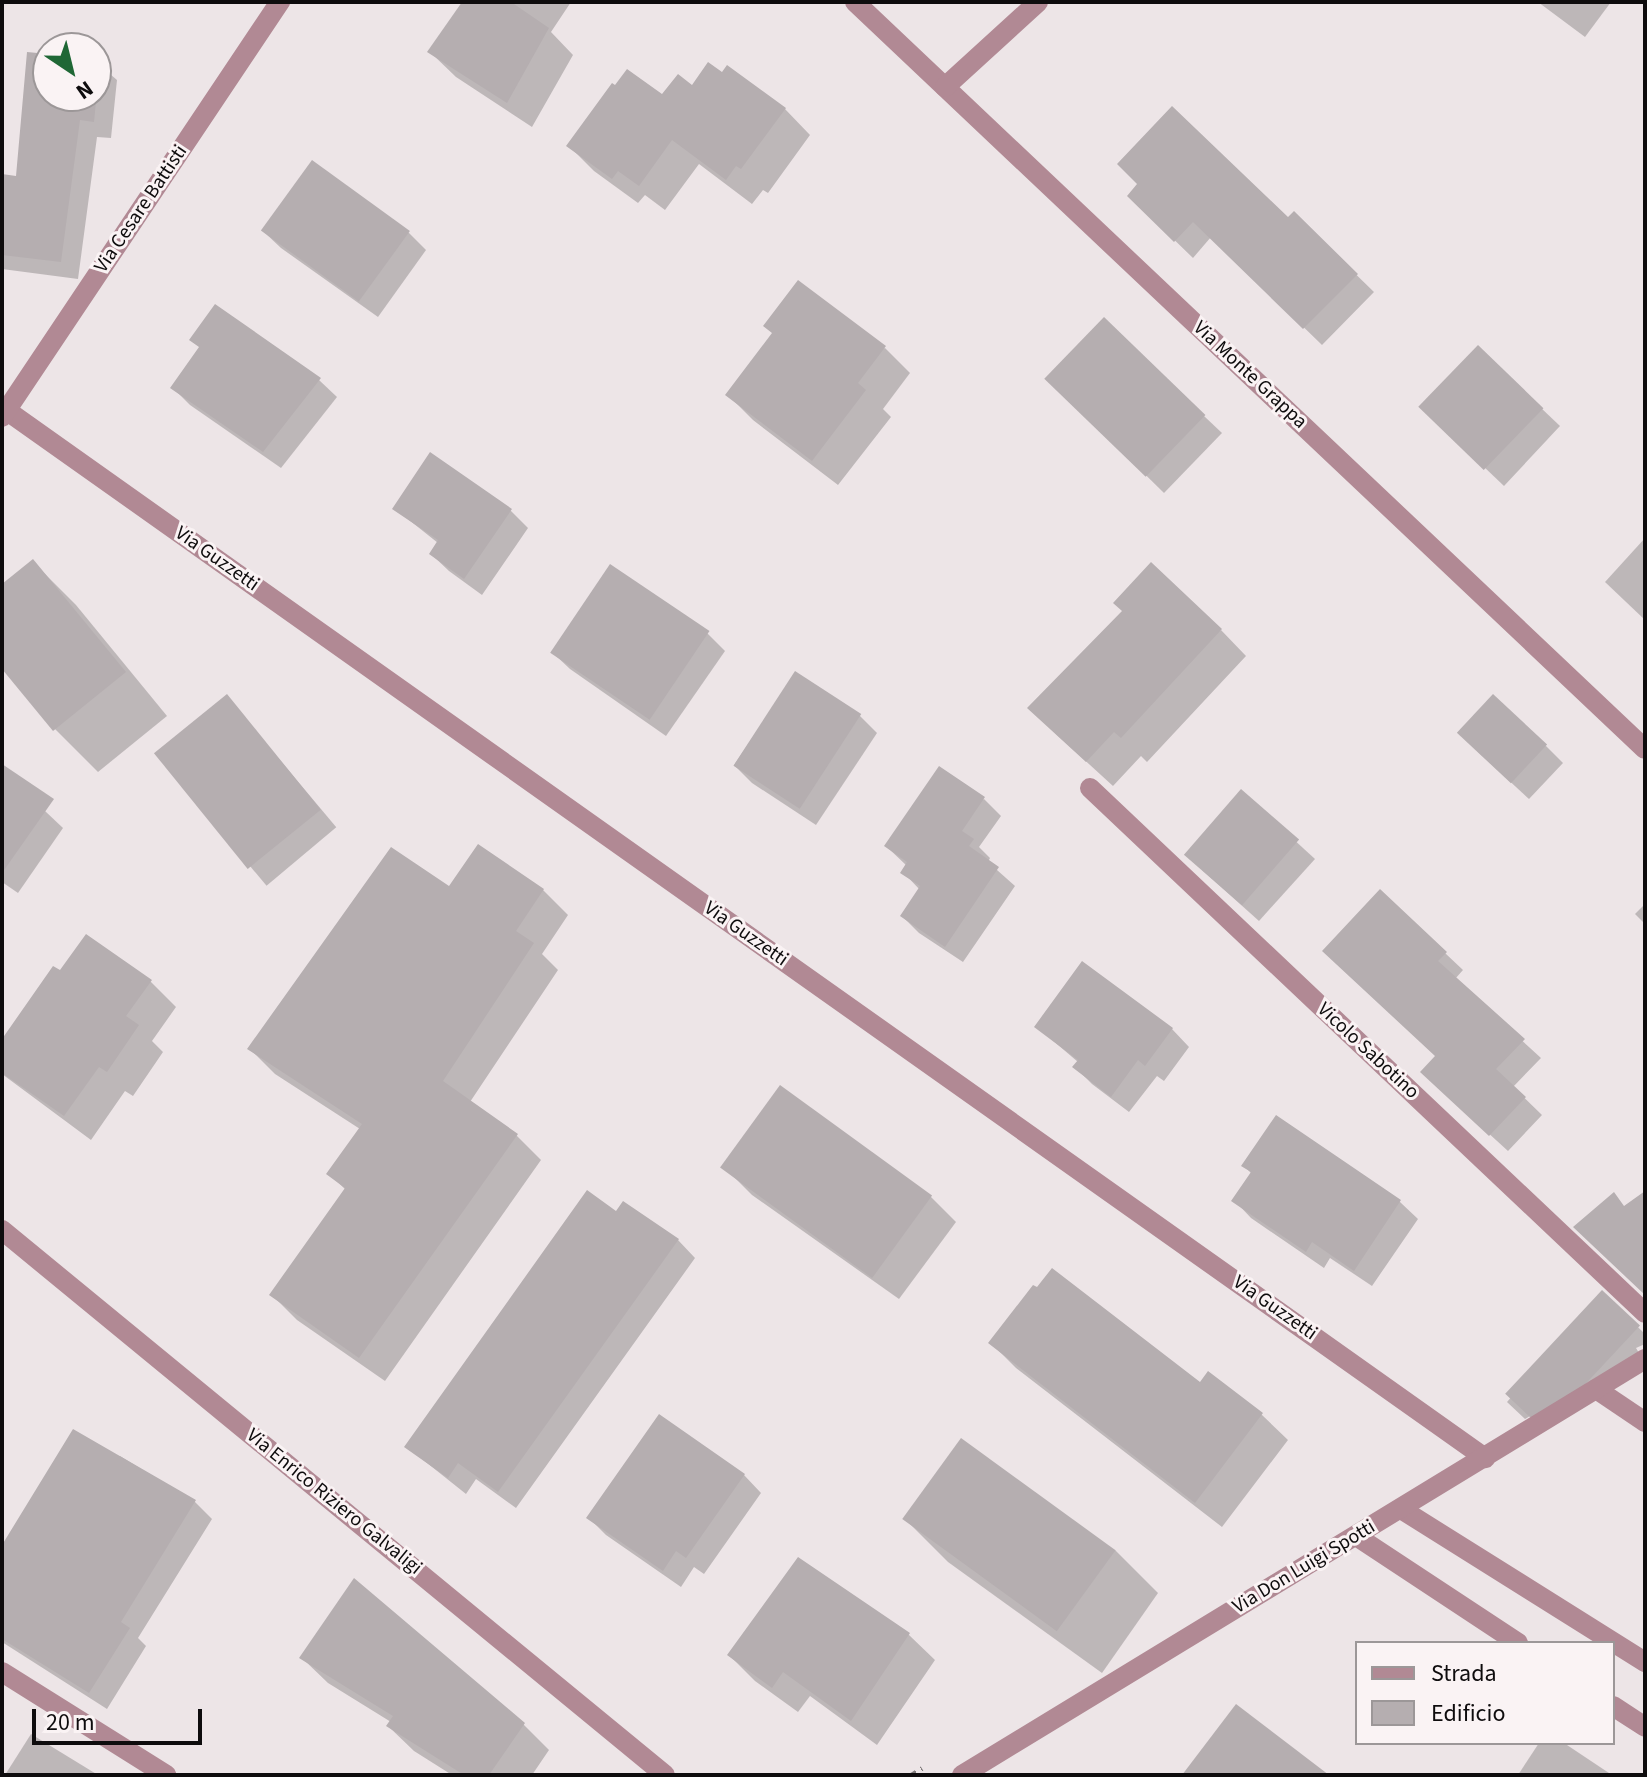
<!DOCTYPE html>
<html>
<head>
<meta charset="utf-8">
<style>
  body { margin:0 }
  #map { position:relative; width:1647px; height:1777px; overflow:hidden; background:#ede5e7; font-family:"Source Sans 3",sans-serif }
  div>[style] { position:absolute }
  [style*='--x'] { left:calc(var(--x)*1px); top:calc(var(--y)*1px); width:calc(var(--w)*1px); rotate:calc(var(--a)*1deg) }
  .shadow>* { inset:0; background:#0003; transform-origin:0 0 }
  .building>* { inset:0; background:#b5aeb0; transform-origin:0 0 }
  .path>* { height:5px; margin-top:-2.5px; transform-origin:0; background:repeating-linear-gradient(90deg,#807b7c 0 6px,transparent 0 12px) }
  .minor>* { height:20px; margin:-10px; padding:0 10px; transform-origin:10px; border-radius:10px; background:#b18994 }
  span { translate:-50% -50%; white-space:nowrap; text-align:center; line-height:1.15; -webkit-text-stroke:6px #faf3f4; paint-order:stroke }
  .street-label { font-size:20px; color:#0e0c0d }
  .frame { position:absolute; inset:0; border:4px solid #0e0c0d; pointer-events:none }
  .legend { position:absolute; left:1355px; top:1641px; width:260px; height:104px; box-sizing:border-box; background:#faf3f4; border:2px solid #9c9798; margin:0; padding:10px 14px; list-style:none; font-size:24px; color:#0e0c0d }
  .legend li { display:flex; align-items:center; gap:16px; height:40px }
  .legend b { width:40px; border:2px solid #9c9798 }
  .north { position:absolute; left:32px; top:32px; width:80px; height:80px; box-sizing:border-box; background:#faf3f4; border:2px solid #9c9798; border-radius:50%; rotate:145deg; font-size:22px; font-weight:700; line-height:32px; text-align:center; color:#0e0c0d }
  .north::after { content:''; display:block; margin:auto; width:28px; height:36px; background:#1f6735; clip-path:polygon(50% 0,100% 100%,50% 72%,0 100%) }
  .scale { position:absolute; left:32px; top:1709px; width:170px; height:36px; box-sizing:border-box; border:4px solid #0e0c0d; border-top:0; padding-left:10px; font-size:24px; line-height:28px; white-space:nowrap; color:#0e0c0d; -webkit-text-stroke:6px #faf3f4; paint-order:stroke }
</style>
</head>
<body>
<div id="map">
  <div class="shadow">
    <i style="clip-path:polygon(464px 2px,571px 2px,551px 32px,573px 55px,532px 127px,456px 77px,430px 52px)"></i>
    <i style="clip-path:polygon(1538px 2px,1611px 2px,1585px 37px)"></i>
    <i style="clip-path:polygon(48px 56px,48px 96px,96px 96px,96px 62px,117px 80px,111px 138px,97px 137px,78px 279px,2px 269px,2px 177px,18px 179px)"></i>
    <i style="clip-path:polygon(662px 97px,785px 109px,810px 135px,768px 193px,763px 190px,752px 204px,699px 164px,665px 210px,645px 195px,638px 203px,594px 171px,568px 145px)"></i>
    <i style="clip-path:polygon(313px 163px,409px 233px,426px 250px,378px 317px,281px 248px,263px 231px)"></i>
    <i style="clip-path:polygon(1129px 196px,1288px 220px,1294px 214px,1374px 292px,1322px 345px,1211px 237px,1193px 258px)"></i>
    <i style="clip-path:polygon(885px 348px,910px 373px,883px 409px,891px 417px,838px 485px,753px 420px,728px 395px)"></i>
    <i style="clip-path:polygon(1478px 348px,1560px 426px,1504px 486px,1439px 424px)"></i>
    <i style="clip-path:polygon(1047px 378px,1204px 416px,1222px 433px,1164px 493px)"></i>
    <i style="clip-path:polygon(319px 380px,337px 397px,281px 468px,190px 405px,173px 388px)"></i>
    <i style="clip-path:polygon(430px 455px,511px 511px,528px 528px,482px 595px,449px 571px,431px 554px,438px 543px,394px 508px)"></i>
    <i style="clip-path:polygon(1645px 538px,1645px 620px,1605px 582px)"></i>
    <i style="clip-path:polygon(33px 562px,76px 605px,167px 716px,98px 772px,55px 729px,2px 666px,2px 587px)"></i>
    <i style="clip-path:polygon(1221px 630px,1246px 656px,1147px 762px,1141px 756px,1113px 786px,1055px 733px)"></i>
    <i style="clip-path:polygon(707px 633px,725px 651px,666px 736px,570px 669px,552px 652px)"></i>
    <i style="clip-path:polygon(796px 673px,860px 716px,877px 733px,816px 825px,752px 783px,734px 765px)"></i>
    <i style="left:227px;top:697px;width:170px;height:91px;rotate:50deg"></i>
    <i style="clip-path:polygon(1546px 746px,1563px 763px,1529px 799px,1477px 751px)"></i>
    <i style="clip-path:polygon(2px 781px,45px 811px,63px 828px,18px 893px,2px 882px)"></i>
    <i style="clip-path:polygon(1241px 791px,1315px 859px,1259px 921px,1202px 870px)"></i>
    <i style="clip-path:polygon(984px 799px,1001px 816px,979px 847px,990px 858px,988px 862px,1015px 886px,963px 962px,919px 933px,902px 916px,920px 890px,903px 872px,907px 866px,886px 846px)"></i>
    <i style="clip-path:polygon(450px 889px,543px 890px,568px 915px,542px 954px,558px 970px,470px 1102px,516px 1135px,541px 1160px,385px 1381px,297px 1320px,272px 1295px,346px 1190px,329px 1174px,360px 1129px,275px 1074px,250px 1049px)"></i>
    <i style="clip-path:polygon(1645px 904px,1645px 924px,1635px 914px)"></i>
    <i style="clip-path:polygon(1445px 953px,1463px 970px,1455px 979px,1541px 1058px,1513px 1087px,1542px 1115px,1508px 1151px,1440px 1089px,1437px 1057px,1342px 968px)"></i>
    <i style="clip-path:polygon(61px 973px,151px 982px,176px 1007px,152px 1041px,163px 1052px,133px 1096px,125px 1091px,91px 1140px,2px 1074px,2px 1042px)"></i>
    <i style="clip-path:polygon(1037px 1027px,1172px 1029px,1189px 1047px,1164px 1081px,1157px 1076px,1129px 1112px,1092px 1084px,1075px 1067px,1078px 1062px)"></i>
    <i style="clip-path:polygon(1277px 1118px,1400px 1202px,1418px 1219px,1372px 1286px,1330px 1258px,1324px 1268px,1251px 1218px,1234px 1200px,1252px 1174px,1244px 1166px)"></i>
    <i style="clip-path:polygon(726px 1169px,930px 1196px,956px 1222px,899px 1299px,752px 1195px)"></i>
    <i style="clip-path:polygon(616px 1213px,678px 1240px,695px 1258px,516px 1508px,476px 1479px,466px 1494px,407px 1447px)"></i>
    <i style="clip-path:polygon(1602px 1292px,1645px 1334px,1645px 1344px,1636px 1348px,1639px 1353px,1525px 1419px,1507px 1402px)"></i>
    <i style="clip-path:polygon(991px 1343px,1200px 1385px,1209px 1374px,1262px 1415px,1288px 1440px,1222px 1527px,1016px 1368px)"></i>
    <i style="clip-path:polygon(659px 1417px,744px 1475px,761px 1493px,704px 1574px,694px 1567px,681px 1587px,606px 1535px,589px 1518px)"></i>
    <i style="clip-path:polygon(120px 1456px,195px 1502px,212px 1519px,138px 1638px,146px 1646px,107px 1709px,2px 1642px,2px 1552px)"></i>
    <i style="clip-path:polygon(905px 1519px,1115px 1550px,1158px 1593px,1102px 1673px,948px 1562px)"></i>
    <i style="clip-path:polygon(799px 1559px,909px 1635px,935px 1660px,877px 1745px,810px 1696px,798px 1712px,755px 1681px,729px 1655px)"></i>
    <i style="clip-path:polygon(302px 1658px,523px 1724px,549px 1750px,532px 1775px,452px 1775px,414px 1751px,388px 1726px,391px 1722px,328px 1683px)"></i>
    <i style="clip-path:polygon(31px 1734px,98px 1775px,5px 1775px)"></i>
    <i style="clip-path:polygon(1539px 1743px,1564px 1743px,1612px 1775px,1518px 1775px)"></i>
  </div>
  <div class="building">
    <i style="clip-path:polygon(462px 2px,511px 2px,549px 28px,507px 103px,427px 52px)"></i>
    <i style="clip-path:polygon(27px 52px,48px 54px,48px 96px,96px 96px,96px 60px,100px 61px,94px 122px,80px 120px,61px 262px,2px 255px,2px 174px,16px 176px)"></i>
    <i style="clip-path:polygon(708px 62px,722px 72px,727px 65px,786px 108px,741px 169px,736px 166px,726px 180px,672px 140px,639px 186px,618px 171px,612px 179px,566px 146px,612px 83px,615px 85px,627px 69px,662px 94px,678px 74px,692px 85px)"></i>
    <i style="clip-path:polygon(1172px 106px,1288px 217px,1294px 211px,1358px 274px,1303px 329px,1193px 222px,1174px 242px,1127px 196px,1137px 184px,1117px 164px)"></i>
    <i style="left:312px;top:160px;width:121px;height:87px;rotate:36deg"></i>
    <i style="clip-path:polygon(798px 280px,886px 346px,858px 383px,866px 390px,812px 461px,725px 395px,772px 333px,763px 326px)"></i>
    <i style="clip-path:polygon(215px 304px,321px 378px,263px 452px,170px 388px,199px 347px,189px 340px)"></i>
    <i style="left:1104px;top:317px;width:141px;height:86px;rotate:44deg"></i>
    <i style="left:1478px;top:345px;width:91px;height:86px;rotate:44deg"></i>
    <i style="clip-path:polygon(430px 452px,512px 509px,464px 579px,429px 554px,438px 540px,392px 509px)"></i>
    <i style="clip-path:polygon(33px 559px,126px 672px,53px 731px,2px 669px,2px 584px)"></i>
    <i style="clip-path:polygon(1151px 562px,1222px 629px,1121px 738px,1114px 732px,1086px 762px,1027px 708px,1122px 611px,1113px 603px)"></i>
    <i style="left:610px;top:564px;width:120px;height:107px;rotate:34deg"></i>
    <i style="left:795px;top:671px;width:79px;height:113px;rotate:33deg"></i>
    <i style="left:227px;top:694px;width:149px;height:94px;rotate:51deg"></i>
    <i style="left:1493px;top:694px;width:74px;height:53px;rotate:43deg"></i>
    <i style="clip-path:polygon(2px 764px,54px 799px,2px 873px)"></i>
    <i style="clip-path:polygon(939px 766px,985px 797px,962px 831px,974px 839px,969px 846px,999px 867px,945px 947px,900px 916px,920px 886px,900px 873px,907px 862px,884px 846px)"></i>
    <i style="left:1241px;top:789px;width:77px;height:87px;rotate:41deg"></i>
    <i style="clip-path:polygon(478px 844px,544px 889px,516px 931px,534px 943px,443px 1081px,518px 1134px,359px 1358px,269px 1295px,345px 1188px,326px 1174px,362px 1124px,247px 1049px,391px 847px,449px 886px)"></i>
    <i style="clip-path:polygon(1380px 889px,1447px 952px,1438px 961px,1525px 1039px,1496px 1069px,1526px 1097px,1489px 1136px,1420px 1072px,1435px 1056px,1322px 951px)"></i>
    <i style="clip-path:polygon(86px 934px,152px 980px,126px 1016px,139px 1025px,107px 1072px,99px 1067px,64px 1116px,2px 1073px,2px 1039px,53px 966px,60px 970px)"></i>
    <i style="clip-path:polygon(1082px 961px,1173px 1028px,1145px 1066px,1138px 1060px,1111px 1097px,1072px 1067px,1078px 1060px,1034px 1027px)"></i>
    <i style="left:780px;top:1085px;width:188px;height:102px;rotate:36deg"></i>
    <i style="clip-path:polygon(1276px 1115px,1401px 1200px,1354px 1271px,1312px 1242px,1306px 1252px,1231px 1201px,1251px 1172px,1241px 1166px)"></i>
    <i style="clip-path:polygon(587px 1190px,616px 1211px,623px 1201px,679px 1239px,498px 1492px,458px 1463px,448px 1478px,404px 1447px)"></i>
    <i style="clip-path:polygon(1645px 1191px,1645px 1295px,1573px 1227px,1614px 1192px,1624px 1206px)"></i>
    <i style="clip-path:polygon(1052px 1268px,1200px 1382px,1208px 1371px,1263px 1413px,1195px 1503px,988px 1343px,1033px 1285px,1037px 1287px)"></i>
    <i style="left:1602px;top:1290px;width:52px;height:142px;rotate:43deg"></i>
    <i style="clip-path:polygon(659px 1414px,745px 1474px,686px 1558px,676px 1551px,663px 1571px,586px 1518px)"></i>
    <i style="clip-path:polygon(73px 1429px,196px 1500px,121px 1622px,130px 1628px,89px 1693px,2px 1639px,2px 1545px)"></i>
    <i style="left:961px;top:1438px;width:191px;height:100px;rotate:36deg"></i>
    <i style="clip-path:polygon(798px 1557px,910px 1633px,851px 1721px,783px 1672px,772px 1688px,727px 1655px)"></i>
    <i style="clip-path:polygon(354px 1578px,525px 1723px,489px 1775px,464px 1775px,386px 1726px,393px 1716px,299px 1658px)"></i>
    <i style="clip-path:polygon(1236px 1704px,1329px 1775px,1182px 1775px)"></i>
  </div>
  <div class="path">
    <i style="--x:911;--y:1775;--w:13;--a:-32"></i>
  </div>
  <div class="minor">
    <i style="--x:855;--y:2;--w:1087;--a:43.4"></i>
    <i style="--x:945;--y:87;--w:126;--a:-42.4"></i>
    <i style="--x:6;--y:410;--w:1813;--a:35.32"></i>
    <i style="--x:2;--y:417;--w:500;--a:-56.2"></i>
    <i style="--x:1090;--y:788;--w:764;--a:43.41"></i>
    <i style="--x:2;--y:1230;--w:858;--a:39.42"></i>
    <i style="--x:1596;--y:1389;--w:59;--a:34"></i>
    <i style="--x:1401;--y:1509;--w:288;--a:32.1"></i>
    <i style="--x:1356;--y:1536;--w:194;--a:33.4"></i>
    <i style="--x:2;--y:1672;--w:194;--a:32.1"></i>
    <i style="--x:1613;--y:1706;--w:38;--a:33"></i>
    <i style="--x:962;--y:1775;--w:800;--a:-31.34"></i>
  </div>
  <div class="street-label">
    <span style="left:141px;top:209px;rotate:-56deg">Via Cesare Battisti</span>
    <span style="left:1250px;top:375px;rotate:43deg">Via Monte Grappa</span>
    <span style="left:217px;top:559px;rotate:35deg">Via Guzzetti</span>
    <span style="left:746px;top:934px;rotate:35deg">Via Guzzetti</span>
    <span style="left:1368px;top:1051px;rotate:43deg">Vicolo Sabotino</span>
    <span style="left:1275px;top:1308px;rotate:35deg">Via Guzzetti</span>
    <span style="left:334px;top:1502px;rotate:39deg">Via Enrico Riziero Galvaligi</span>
    <span style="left:1304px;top:1567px;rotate:-31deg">Via Don Luigi Spotti</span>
  </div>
  <div class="frame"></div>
  <ul class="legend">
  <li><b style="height:10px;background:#b18994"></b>Strada</li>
  <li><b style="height:22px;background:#b5aeb0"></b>Edificio</li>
  </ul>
  <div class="north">N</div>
  <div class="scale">20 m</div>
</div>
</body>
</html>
